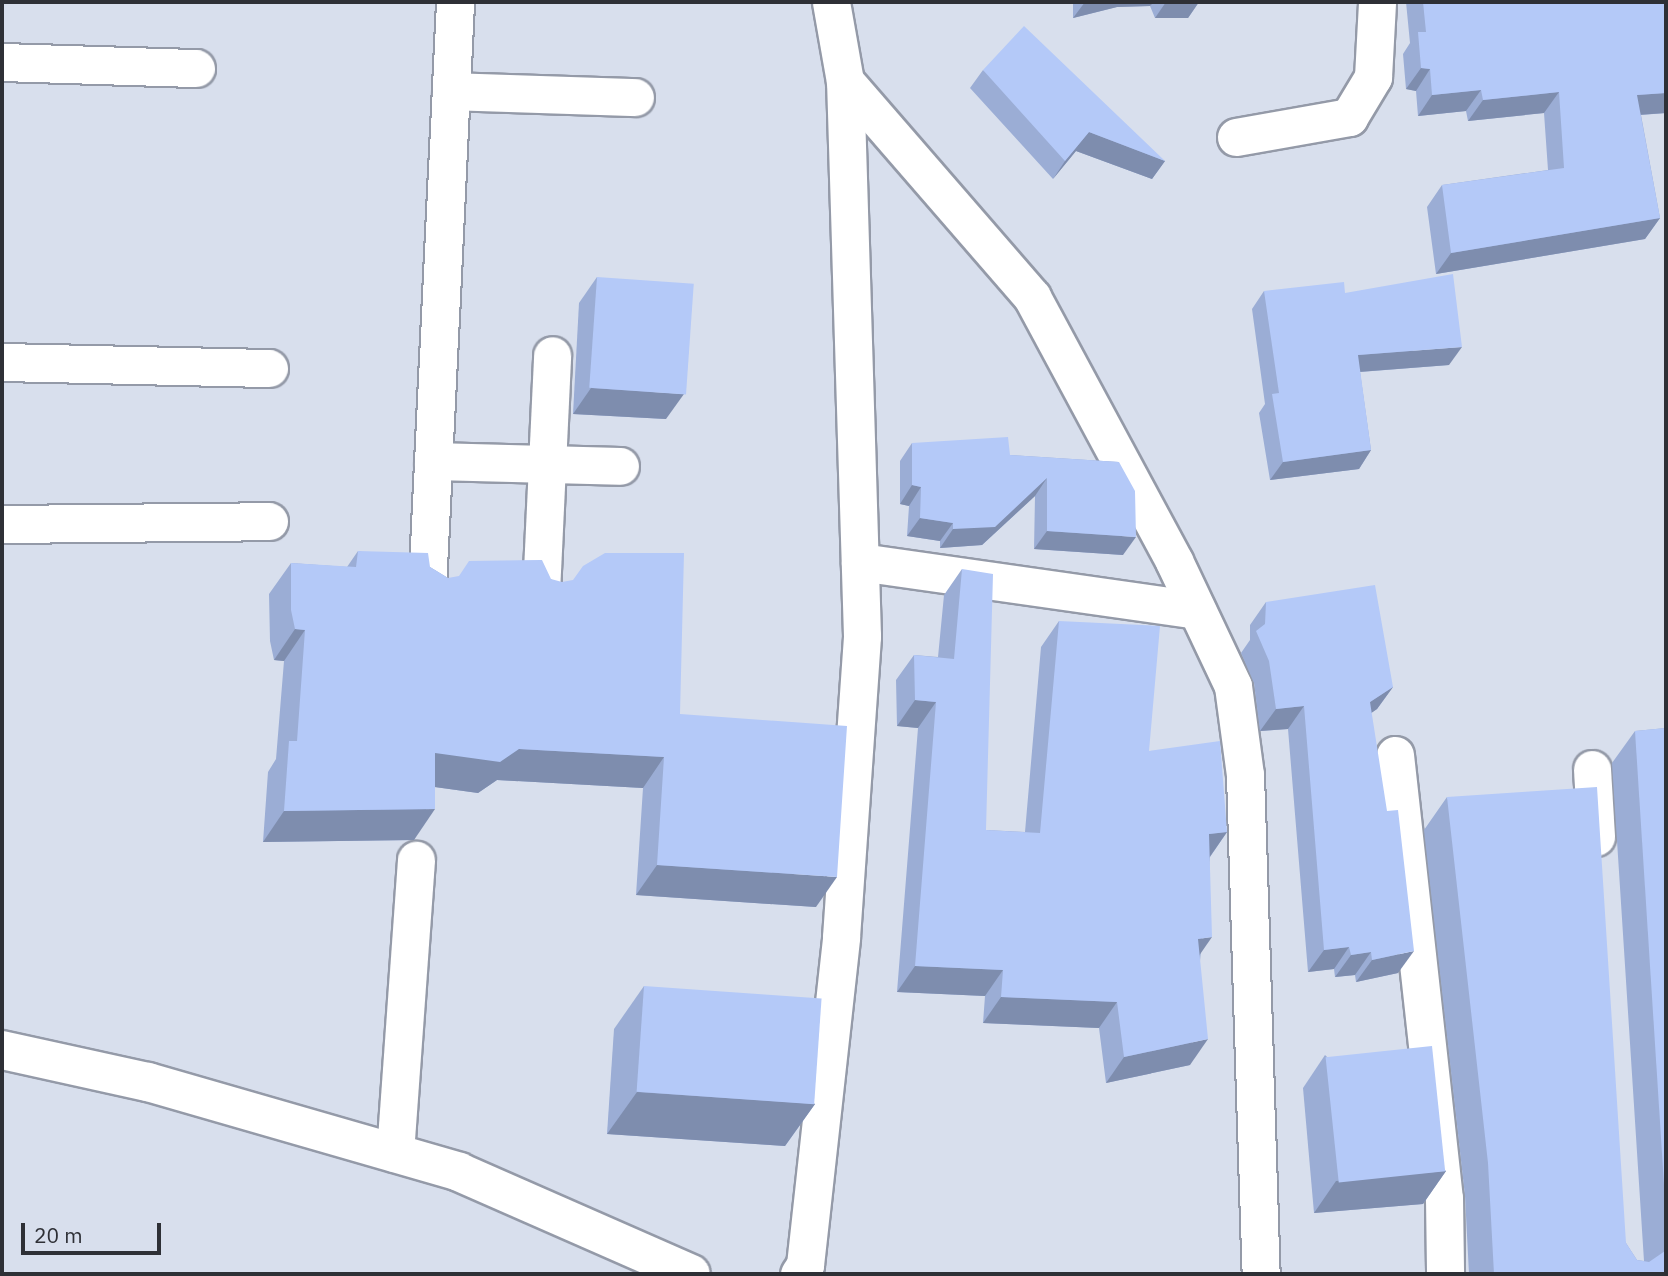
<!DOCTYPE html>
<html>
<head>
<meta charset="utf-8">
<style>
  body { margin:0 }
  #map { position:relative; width:1668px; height:1276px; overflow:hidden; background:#d8dfed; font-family:"IBM Plex Sans",sans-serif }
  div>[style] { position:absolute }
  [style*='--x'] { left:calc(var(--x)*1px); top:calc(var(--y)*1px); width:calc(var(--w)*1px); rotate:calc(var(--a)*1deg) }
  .roads { filter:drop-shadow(2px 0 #949aa8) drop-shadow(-2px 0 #949aa8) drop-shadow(0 2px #949aa8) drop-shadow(0 -2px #949aa8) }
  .minor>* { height:37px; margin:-18.5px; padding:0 18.5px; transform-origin:18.5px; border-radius:18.5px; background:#fff }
  .tertiary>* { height:38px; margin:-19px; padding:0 19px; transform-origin:19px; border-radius:19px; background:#fff }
  .wall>* { inset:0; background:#9badd5 }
  .shaded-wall>* { inset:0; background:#7e8dae }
  .building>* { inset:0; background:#b4c9f8; transform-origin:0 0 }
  span { translate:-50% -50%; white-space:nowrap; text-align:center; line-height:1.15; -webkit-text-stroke:6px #d8dfed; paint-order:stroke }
  .frame { position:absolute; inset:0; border:4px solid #2e3036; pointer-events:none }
  .scale { position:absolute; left:21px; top:1223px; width:140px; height:32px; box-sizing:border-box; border:4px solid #2e3036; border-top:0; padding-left:9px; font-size:21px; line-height:24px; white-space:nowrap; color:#2e3036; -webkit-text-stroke:5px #d8dfed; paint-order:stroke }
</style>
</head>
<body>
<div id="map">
  <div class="roads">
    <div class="minor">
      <i style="--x:831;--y:2;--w:80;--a:80"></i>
      <i style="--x:845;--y:81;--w:286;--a:49.1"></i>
      <i style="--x:1032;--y:297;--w:300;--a:61.7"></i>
      <i style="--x:1174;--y:561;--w:138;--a:64.7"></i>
      <i style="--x:1233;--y:686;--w:90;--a:82.3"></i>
      <i style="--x:1245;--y:775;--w:499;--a:88.2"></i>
      <i style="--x:2;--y:62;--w:194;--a:1.8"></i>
      <i style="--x:451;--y:91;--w:184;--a:1.9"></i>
      <i style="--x:1236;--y:137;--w:115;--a:-10"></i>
      <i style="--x:1349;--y:117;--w:47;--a:-59"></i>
      <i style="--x:1373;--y:77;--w:75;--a:-86.9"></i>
      <i style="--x:2;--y:362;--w:267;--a:1.3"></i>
      <i style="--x:433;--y:461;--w:187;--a:1.5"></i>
      <i style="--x:2;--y:524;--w:267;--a:-0.6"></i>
      <i style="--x:860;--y:562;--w:340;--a:8.1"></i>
      <i style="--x:427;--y:588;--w:587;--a:-87.26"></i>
      <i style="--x:541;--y:592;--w:237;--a:-87.3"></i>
      <i style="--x:1395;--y:755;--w:446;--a:83.7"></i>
      <i style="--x:1444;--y:1198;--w:76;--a:89.2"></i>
      <i style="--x:1592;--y:769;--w:68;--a:86.6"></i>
      <i style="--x:395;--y:1153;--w:294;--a:-85.9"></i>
      <i style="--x:799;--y:1274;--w:11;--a:-56"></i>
      <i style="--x:805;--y:1265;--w:330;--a:-83.7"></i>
      <i style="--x:841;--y:937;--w:302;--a:-86"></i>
      <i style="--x:862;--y:636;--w:555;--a:-91.75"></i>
    </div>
    <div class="tertiary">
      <i style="--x:2;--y:1050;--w:149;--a:12.4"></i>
      <i style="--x:148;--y:1082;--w:324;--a:16.1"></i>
      <i style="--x:459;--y:1172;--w:253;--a:23.7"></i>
    </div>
  </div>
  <div class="wall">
    <i style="clip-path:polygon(1073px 2px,1199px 2px,1188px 18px,1155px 18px,1150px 6px,1117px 7px,1073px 18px)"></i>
    <i style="clip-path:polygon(1406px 2px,1666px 2px,1666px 113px,1641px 115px,1660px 218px,1645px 239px,1436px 274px,1427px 207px,1442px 185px,1548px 170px,1544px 113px,1468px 121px,1466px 111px,1418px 116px,1416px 91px,1406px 89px,1403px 54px,1410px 43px)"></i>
    <i style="clip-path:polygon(983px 70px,1165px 161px,1152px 179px,1076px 151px,1053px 179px,970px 88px)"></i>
    <i style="clip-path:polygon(597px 277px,666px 419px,573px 414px,579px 303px)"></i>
    <i style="clip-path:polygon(1264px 291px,1449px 365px,1360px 372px,1371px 450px,1359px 469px,1270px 480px,1259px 413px,1265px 404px,1252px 309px)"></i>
    <i style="clip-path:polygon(912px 443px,1010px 455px,1119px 462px,1123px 555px,1034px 549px,1035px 496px,982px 545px,940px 548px,940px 541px,907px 536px,909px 506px,900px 504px,900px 461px)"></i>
    <i style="clip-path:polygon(358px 551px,430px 567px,448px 578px,551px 579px,680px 714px,816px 907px,636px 895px,643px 788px,497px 780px,478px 793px,435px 787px,414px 840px,263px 842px,268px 772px,276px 759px,284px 661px,274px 660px,270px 641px,269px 594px,291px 563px,347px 567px)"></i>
    <i style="clip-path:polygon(962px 569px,986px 830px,1025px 832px,1041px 647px,1059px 621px,1149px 751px,1227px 832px,1210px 857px,1190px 1065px,1106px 1083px,1099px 1028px,983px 1023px,985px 996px,897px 992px,918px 728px,897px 726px,896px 680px,914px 655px,938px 657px,944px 595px)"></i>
    <i style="clip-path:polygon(1266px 602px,1393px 687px,1377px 709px,1371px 713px,1398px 973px,1356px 982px,1355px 975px,1335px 977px,1334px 969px,1308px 972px,1288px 729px,1260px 731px,1254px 683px,1241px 653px,1250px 640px,1250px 625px)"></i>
    <i style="clip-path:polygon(1666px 728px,1666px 1274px,1469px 1274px,1465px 1196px,1424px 830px,1447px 797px,1626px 1243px,1637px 1260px,1644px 1261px,1612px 763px,1635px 731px)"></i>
    <i style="clip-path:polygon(644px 986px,815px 1104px,785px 1146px,607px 1134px,614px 1029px)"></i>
    <i style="clip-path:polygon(1325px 1055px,1446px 1171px,1423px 1204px,1314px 1213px,1303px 1088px)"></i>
  </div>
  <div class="shaded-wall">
    <i style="clip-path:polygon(1085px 2px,1154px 2px,1150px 6px,1117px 7px,1073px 18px)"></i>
    <i style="clip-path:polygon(1166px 2px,1199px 2px,1188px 18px,1155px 18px)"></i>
    <i style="clip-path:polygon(1421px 68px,1430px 69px,1416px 91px,1406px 89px)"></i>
    <i style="clip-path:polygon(1481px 90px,1466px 111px,1418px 116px,1432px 95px)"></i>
    <i style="clip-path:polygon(1559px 92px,1544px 113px,1468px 121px,1483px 100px)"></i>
    <i style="clip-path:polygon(1666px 93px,1666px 113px,1622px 116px,1637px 95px)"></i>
    <i style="clip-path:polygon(1089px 132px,1165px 161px,1152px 179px,1076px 151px,1053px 179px,1065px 161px)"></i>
    <i style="clip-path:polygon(1660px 218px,1645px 239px,1436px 274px,1451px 253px)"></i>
    <i style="clip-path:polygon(1462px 347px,1449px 365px,1345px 373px,1358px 355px)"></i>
    <i style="clip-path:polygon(591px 388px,684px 394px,666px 419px,573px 414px)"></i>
    <i style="clip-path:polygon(1371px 450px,1359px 469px,1270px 480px,1283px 462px)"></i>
    <i style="clip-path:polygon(1047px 478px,1035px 496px,982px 545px,940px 548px,953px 529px)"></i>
    <i style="clip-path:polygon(912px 485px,921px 487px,909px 506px,900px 504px)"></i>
    <i style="clip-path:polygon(920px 518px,953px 523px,940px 541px,907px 536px)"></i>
    <i style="clip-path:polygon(1047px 531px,1136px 537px,1123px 555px,1034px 549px)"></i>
    <i style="clip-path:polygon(295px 629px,305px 630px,284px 661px,274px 660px)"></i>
    <i style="clip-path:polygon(1393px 687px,1377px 709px,1354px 725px,1370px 702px)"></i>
    <i style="clip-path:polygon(915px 700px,936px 702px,918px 728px,897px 726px)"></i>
    <i style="clip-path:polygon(1304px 706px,1288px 729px,1260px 731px,1276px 709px)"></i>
    <i style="clip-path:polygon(519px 749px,664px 757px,643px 788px,497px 780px,478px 793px,413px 784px,435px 753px)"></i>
    <i style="clip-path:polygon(435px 809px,414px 840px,263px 842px,284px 811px)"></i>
    <i style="clip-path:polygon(1227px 832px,1209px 858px,1209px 834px)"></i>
    <i style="clip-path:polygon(657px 865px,837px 877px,816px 907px,636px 895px)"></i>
    <i style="clip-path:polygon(1212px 937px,1194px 963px,1198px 939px)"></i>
    <i style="clip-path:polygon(1349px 947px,1334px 969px,1308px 972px,1324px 950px)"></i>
    <i style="clip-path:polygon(1414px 951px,1398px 973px,1356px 982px,1372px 960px)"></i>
    <i style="clip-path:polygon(1371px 952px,1355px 975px,1335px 977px,1351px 955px)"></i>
    <i style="clip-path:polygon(915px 966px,1003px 970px,985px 996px,897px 992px)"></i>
    <i style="clip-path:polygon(1001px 997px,1117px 1002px,1099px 1028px,983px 1023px)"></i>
    <i style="clip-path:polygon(1208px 1039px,1190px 1065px,1106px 1083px,1124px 1057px)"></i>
    <i style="clip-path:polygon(637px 1092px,815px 1104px,785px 1146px,607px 1134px)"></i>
    <i style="clip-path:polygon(1446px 1171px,1423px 1204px,1314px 1213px,1336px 1181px)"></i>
  </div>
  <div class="building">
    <i style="clip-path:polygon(1423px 2px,1666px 2px,1666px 93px,1637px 95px,1660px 218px,1451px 253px,1442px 185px,1564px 168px,1559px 92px,1483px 100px,1481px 90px,1432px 95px,1430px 69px,1421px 68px,1418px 32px,1426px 32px)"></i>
    <i style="clip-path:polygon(1024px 26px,1165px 161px,1089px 132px,1065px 161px,983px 70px)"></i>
    <i style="clip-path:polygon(1453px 274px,1462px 347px,1358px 355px,1371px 450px,1283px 462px,1272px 394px,1279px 393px,1264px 291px,1344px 282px,1345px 293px)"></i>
    <i style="left:597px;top:277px;width:97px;height:111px;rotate:4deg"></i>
    <i style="clip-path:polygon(1008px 437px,1010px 455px,1119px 462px,1135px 491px,1136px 537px,1047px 531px,1047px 478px,995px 527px,953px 529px,953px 523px,920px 518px,921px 487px,912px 485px,912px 443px)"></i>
    <i style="clip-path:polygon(358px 551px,428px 553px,430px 567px,448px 578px,459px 576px,469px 561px,542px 560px,551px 579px,562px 582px,573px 580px,583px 566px,605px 553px,684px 553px,680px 714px,847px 726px,837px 877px,657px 865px,664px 757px,519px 749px,500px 762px,435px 753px,435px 809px,284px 811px,289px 741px,297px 741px,305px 630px,295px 629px,291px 610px,291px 563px,356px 567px)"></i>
    <i style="clip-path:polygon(962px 569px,993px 574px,986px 830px,1040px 833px,1059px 621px,1160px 626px,1149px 751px,1220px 741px,1227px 832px,1209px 834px,1212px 937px,1198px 939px,1208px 1039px,1124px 1057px,1117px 1002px,1001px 997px,1003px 970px,915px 966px,936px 702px,915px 700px,914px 655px,954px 659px)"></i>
    <i style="clip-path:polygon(1375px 585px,1393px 687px,1370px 702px,1387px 811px,1398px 810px,1414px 951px,1372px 960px,1371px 952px,1351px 955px,1349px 947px,1324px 950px,1304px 706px,1276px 709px,1269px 661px,1256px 631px,1265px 624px,1266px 602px)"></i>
    <i style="clip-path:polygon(1666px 728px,1666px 1216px,1635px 731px)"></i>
    <i style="clip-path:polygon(1597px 787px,1626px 1243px,1637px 1260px,1649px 1262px,1665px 1251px,1666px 1247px,1666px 1274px,1494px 1274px,1488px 1163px,1447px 797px)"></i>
    <i style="left:644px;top:986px;width:178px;height:106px;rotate:4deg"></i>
    <i style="left:1432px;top:1046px;width:126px;height:107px;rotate:84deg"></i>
  </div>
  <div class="frame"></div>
  <div class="scale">20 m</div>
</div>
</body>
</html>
